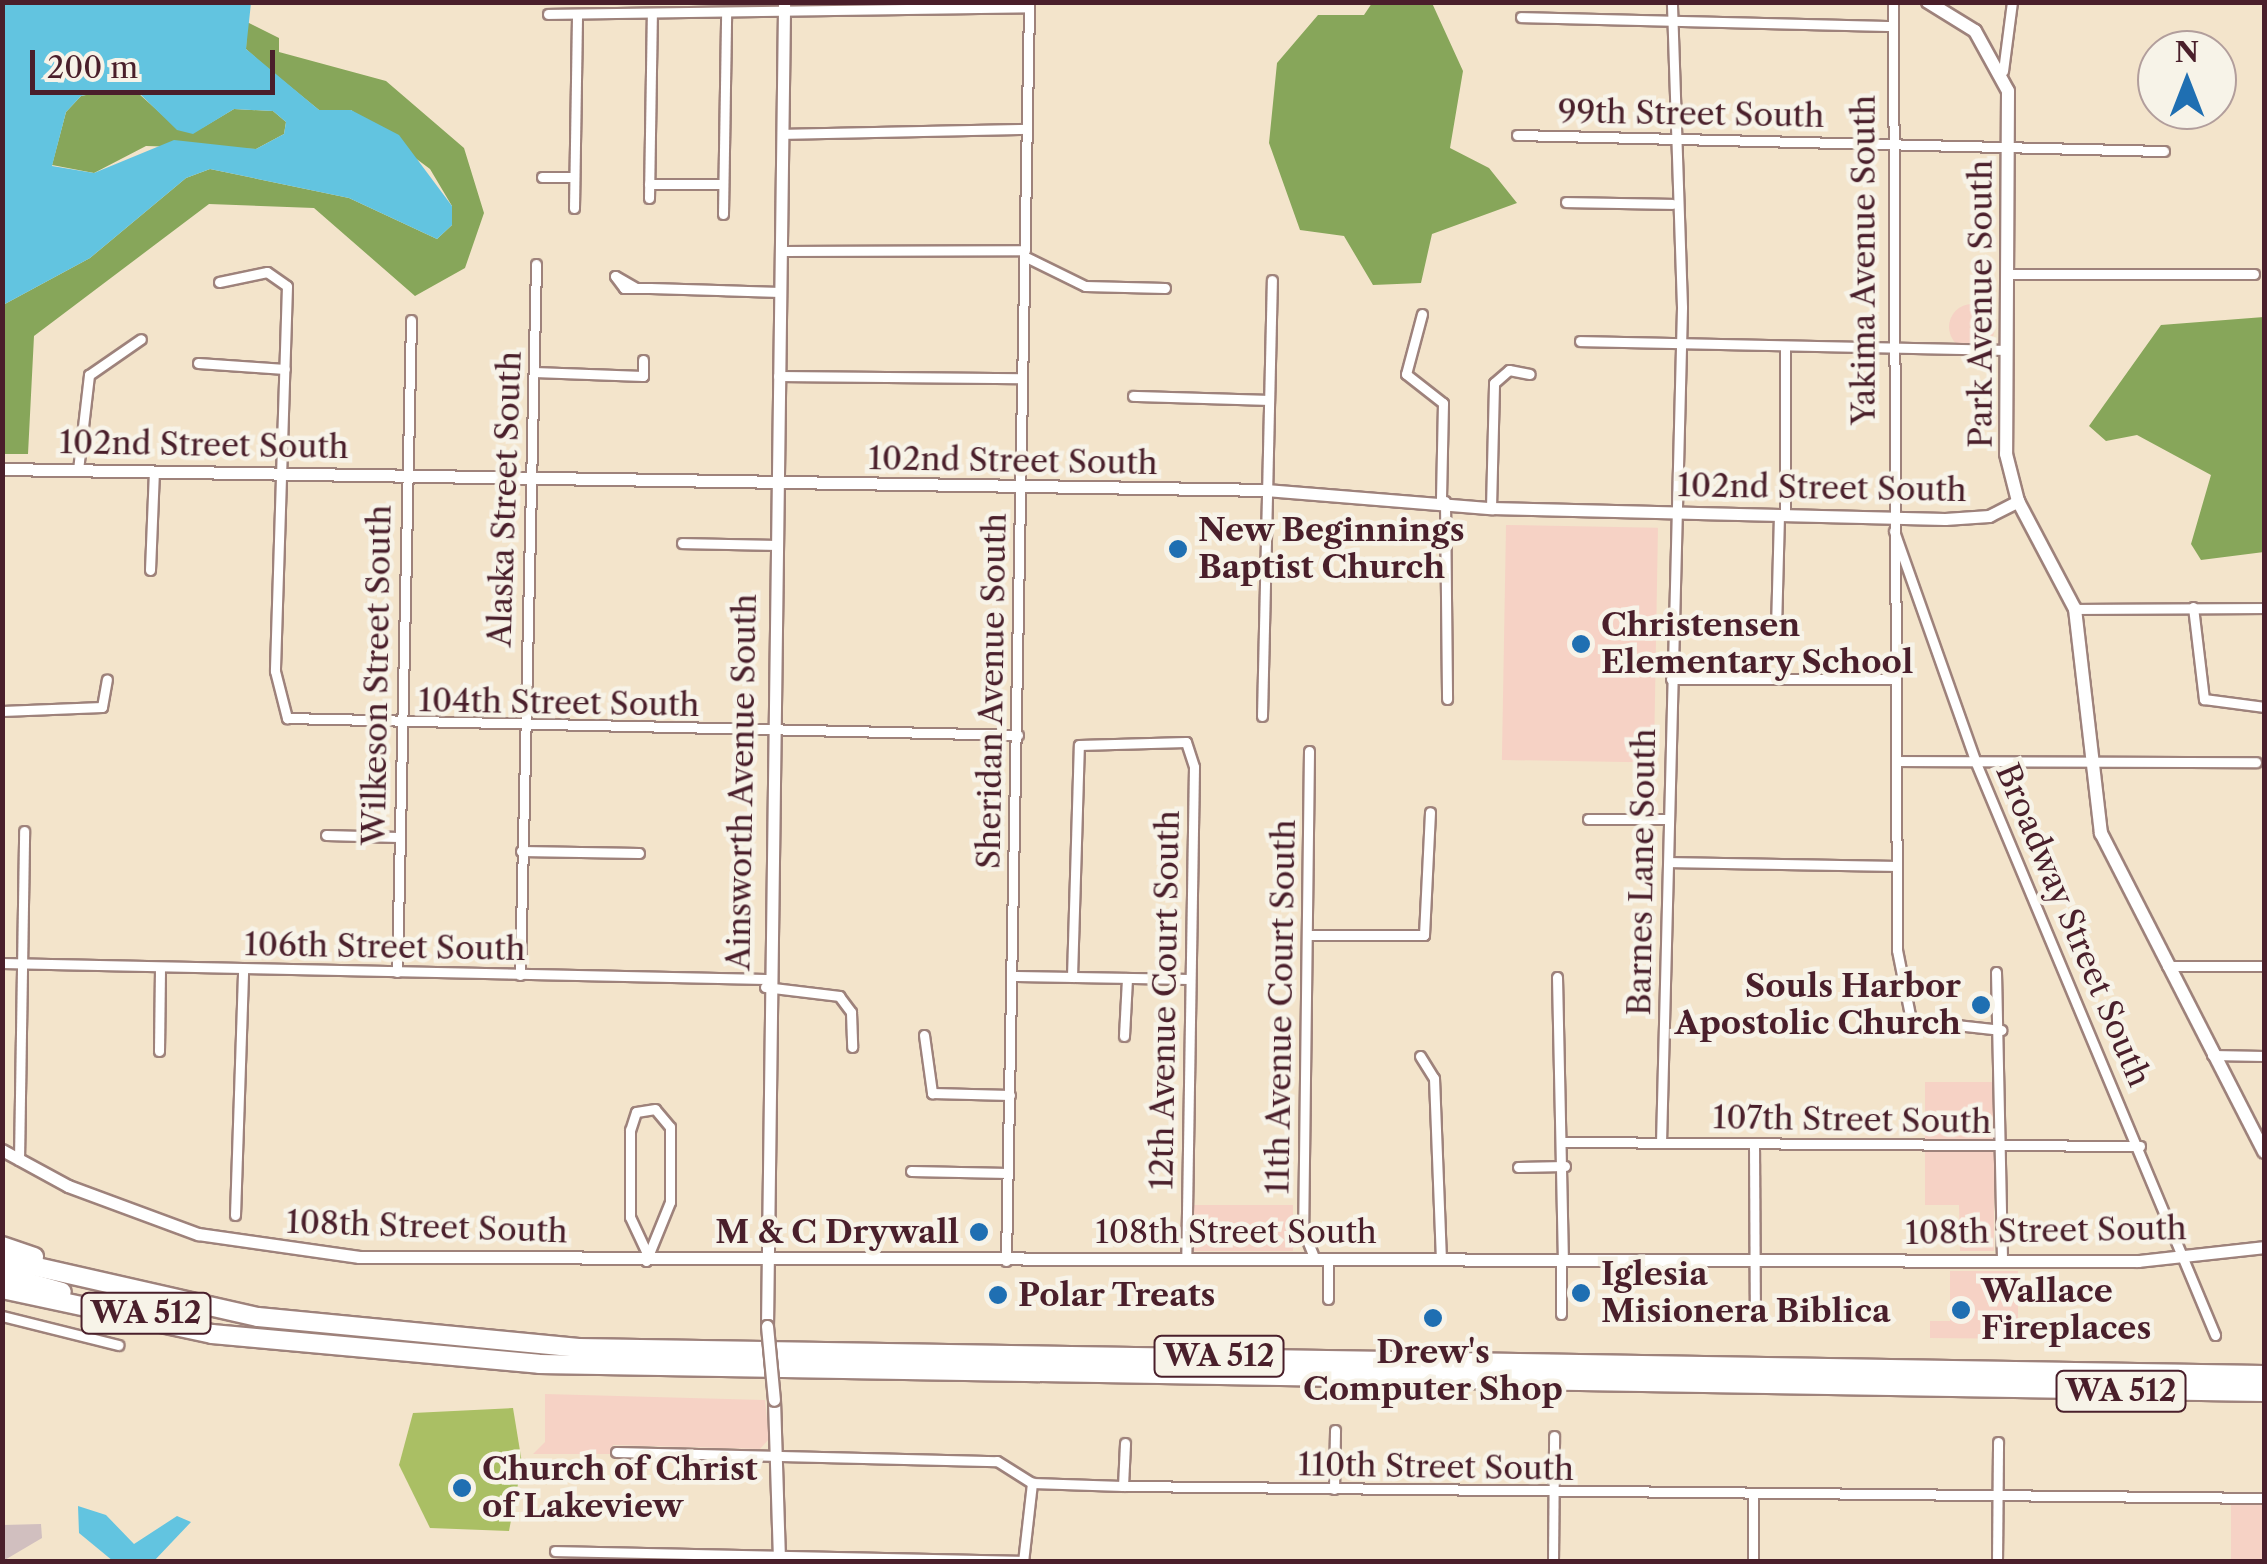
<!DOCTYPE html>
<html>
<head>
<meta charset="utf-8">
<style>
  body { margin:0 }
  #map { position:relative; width:2267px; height:1564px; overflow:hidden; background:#f3e4cb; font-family:"Libre Caslon Text",serif }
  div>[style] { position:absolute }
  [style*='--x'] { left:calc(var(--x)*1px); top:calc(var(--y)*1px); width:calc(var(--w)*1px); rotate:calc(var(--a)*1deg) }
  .built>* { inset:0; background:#f6d2c5; transform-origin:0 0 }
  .round { border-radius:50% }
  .industrial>* { inset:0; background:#d1bfbf }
  .green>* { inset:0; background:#aabf64 }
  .forest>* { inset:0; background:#87a65a }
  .water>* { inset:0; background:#62c4e0 }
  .roads { filter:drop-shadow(2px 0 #9e827b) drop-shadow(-2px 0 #9e827b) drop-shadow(0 2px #9e827b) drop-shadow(0 -2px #9e827b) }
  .minor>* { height:9px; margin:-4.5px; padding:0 4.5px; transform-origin:4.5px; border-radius:4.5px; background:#fff }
  .tertiary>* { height:11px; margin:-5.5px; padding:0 5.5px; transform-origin:5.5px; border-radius:5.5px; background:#fff }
  .secondary>* { height:12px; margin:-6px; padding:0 6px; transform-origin:6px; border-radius:6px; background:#fff }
  .motorway>* { height:18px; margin:-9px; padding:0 9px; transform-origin:9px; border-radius:9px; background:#fff }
  .bridges { filter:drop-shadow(2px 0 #9e827b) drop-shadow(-2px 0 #9e827b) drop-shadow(0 2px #9e827b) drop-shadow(0 -2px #9e827b) }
  .tertiary-bridge>* { height:11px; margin:-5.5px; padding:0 5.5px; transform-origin:5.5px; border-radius:5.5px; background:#fff }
  .dots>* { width:28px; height:28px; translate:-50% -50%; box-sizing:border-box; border:5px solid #f7f3e8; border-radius:50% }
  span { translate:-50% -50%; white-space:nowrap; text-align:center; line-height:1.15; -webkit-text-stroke:9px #f7f3e8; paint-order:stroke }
  .shield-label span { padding:2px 8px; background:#f7f3e8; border:2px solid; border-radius:8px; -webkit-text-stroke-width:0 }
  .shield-label { font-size:30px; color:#4a1f2b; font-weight:700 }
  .street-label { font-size:32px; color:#4a1f2b }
  .poi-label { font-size:32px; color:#4a1f2b; font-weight:700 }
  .left { translate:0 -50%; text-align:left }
  .right { translate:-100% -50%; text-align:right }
  .frame { position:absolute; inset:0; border:5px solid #4a1f2b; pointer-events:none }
  .north { position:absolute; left:2137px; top:30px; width:100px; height:100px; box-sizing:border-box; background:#f7f3e8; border:2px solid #b29e9c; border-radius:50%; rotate:0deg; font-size:28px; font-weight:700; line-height:40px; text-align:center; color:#4a1f2b }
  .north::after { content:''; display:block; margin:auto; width:35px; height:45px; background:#1f6fb2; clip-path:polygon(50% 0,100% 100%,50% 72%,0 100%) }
  .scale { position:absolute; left:30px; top:50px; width:245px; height:45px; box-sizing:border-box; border:5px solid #4a1f2b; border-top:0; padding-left:12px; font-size:30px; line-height:35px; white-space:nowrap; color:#4a1f2b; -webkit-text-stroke:8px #f7f3e8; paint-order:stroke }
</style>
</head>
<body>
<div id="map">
  <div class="built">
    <i class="round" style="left:1949px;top:304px;width:46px;height:46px"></i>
    <i style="left:1506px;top:525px;width:152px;height:235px;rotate:1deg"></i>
    <i style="clip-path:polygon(1925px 1082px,1994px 1082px,1994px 1251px,1960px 1251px,1959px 1205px,1925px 1205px)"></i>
    <i style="left:1191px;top:1205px;width:102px;height:46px"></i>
    <i style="clip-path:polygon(1950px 1271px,2018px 1271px,2018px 1321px,2121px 1323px,2121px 1340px,1930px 1338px,1930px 1321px,1950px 1321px)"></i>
    <i style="clip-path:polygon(545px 1394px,765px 1400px,769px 1439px,760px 1449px,613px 1445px,612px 1454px,533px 1454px,545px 1442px)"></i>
    <i style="left:2264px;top:1505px;width:56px;height:33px;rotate:90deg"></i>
  </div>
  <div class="industrial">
    <i style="clip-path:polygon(41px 1524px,42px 1538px,3px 1561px,3px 1525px)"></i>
  </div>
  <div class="green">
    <i style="clip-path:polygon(513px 1408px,522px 1463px,509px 1531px,430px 1528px,399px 1465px,413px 1413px)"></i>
  </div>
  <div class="forest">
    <i style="clip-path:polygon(1372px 3px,1432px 3px,1463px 71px,1450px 148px,1489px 168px,1517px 203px,1432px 234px,1421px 283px,1373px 285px,1344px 236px,1300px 230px,1269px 143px,1277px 63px,1318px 15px,1364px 15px)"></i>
    <i style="clip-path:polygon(247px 22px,279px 38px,279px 52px,386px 81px,464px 148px,484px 213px,465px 268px,415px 296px,314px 208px,209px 204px,34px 336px,28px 454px,3px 454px,3px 305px,90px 258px,186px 178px,210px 169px,349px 198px,437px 239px,452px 225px,452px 206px,430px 169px,351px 110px,319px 110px,265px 66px,246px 49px)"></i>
    <i style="clip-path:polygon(110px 90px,138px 93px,168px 120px,202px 128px,234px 109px,273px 111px,286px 122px,284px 134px,256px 149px,146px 146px,94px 173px,52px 165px,66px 112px,81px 96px)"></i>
    <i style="clip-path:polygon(2264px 317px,2264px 552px,2201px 560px,2191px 544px,2211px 475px,2137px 435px,2106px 441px,2089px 426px,2161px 325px)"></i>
  </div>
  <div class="water">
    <i style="clip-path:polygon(evenodd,3px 2px,251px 3px,246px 49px,319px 110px,351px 110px,399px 135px,452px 206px,452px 225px,437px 239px,349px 198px,210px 169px,186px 178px,90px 258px,3px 305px,3px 2px,110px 90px,139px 93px,177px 130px,193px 134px,234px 109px,273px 111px,286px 122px,284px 134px,256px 149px,174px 140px,94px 173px,52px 166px,66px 112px,81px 96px,110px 90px)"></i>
    <i style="clip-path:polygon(78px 1506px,106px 1515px,134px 1544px,177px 1516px,191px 1522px,154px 1561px,113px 1561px,79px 1533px)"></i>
  </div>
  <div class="roads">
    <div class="minor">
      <i style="--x:1893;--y:2;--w:948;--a:89.76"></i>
      <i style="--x:1897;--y:950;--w:71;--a:78.7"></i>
      <i style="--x:1911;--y:1020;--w:91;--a:6.3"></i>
      <i style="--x:548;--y:14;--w:481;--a:-0.8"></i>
      <i style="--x:1521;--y:17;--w:372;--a:1.4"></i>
      <i style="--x:2003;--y:71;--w:70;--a:-82.6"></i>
      <i style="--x:782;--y:134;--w:245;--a:-1.2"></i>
      <i style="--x:1517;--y:135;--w:647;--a:1.42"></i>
      <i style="--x:542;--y:177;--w:32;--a:0"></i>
      <i style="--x:649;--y:184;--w:74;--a:0"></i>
      <i style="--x:649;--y:198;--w:185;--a:-89.1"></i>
      <i style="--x:1566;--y:202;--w:106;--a:1.1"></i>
      <i style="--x:574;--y:208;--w:194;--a:-89.1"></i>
      <i style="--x:723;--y:214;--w:202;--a:-89.1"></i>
      <i style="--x:781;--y:251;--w:244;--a:-0.2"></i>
      <i style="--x:1024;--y:256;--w:68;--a:26.2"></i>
      <i style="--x:1085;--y:286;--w:80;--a:1.4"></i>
      <i style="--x:2007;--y:274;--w:247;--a:0"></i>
      <i style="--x:219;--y:282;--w:49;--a:-11.8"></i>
      <i style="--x:267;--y:272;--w:24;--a:35"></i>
      <i style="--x:287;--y:286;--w:385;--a:91.8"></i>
      <i style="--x:275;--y:671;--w:49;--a:75.7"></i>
      <i style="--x:287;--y:718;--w:731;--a:1.33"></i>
      <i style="--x:636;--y:288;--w:24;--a:-150"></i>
      <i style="--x:615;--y:276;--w:15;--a:53"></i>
      <i style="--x:624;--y:288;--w:26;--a:0"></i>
      <i style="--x:650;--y:288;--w:130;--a:1.8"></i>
      <i style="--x:1422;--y:314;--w:62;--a:104.9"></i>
      <i style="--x:1406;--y:374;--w:47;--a:38.1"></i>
      <i style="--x:1443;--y:403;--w:98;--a:91.2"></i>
      <i style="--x:1580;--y:341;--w:425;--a:1.2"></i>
      <i style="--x:1785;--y:346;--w:168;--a:90"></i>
      <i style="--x:198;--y:363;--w:87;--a:3.9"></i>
      <i style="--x:534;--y:372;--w:109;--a:2.1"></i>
      <i style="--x:643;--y:376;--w:16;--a:-90"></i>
      <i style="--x:778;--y:376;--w:244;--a:0.5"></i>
      <i style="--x:1133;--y:396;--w:133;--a:1.7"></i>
      <i style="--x:78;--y:470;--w:96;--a:-83.4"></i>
      <i style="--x:89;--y:375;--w:63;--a:-34.7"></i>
      <i style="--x:1445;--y:501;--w:198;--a:89.4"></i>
      <i style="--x:1491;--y:508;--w:125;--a:-88.6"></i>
      <i style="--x:1494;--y:383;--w:20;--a:-41"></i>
      <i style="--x:1509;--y:370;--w:21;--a:11"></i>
      <i style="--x:1894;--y:531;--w:246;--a:70.5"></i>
      <i style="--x:1976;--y:763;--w:620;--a:67.32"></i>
      <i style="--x:682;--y:543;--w:92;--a:1.2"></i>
      <i style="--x:150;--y:570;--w:98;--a:-87.7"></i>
      <i style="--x:2193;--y:607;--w:93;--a:83.2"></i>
      <i style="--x:2204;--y:699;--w:61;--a:7.6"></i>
      <i style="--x:2075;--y:609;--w:189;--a:-0.3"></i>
      <i style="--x:1776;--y:629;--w:115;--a:-88.5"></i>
      <i style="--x:1671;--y:679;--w:220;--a:0"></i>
      <i style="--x:2;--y:711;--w:100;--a:-2.3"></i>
      <i style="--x:102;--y:707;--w:28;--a:-80"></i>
      <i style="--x:1262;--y:716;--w:436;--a:-88.7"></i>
      <i style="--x:1309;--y:751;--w:479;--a:90.7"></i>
      <i style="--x:1303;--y:1230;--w:32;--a:68"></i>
      <i style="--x:1896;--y:761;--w:360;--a:0.2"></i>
      <i style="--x:1588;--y:819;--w:81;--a:0"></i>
      <i style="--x:326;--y:835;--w:72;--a:1.6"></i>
      <i style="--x:521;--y:851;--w:118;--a:1"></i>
      <i style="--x:1669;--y:862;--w:225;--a:1"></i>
      <i style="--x:1307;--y:935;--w:117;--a:0"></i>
      <i style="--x:1424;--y:935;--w:123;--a:-87.2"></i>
      <i style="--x:2;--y:963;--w:764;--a:1.2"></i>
      <i style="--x:2167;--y:966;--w:97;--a:0"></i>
      <i style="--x:397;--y:972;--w:652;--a:-88.77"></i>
      <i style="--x:1996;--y:972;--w:289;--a:88.8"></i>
      <i style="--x:520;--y:975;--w:711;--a:-88.71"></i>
      <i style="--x:1012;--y:976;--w:178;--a:1"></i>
      <i style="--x:1072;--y:977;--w:232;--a:-88.3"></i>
      <i style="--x:1079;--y:745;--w:107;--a:-1.6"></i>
      <i style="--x:1186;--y:742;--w:26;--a:72"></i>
      <i style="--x:1194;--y:767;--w:491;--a:90.9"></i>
      <i style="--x:1557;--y:977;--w:282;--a:88.8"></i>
      <i style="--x:765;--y:987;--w:75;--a:6.9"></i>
      <i style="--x:839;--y:996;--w:20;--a:53"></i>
      <i style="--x:851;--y:1012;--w:35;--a:88"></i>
      <i style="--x:924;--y:1035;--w:59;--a:82.1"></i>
      <i style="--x:932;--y:1093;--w:78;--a:1.5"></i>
      <i style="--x:1124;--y:1036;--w:58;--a:-87"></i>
      <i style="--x:159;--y:1051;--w:84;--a:-89.3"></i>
      <i style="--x:2212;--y:1055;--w:52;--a:1.1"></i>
      <i style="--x:1420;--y:1056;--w:26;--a:58"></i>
      <i style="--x:1434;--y:1078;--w:180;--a:87.8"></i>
      <i style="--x:1564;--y:1142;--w:576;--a:0.4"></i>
      <i style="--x:1661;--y:1143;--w:836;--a:-88.56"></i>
      <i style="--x:1682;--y:307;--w:305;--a:-91.9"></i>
      <i style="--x:1754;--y:1144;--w:167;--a:89.7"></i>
      <i style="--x:19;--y:1160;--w:329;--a:-89.1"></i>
      <i style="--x:1518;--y:1167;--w:47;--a:-1.2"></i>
      <i style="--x:911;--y:1171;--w:97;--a:1.2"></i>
      <i style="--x:235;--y:1215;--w:246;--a:-88.1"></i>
      <i style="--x:1561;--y:1259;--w:55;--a:90"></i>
      <i style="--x:1328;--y:1260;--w:39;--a:90"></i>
      <i style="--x:646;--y:1261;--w:64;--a:-67.9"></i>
      <i style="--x:670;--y:1202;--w:75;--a:-90"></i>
      <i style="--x:670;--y:1127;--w:23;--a:-130"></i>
      <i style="--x:655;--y:1109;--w:19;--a:171"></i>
      <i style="--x:636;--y:1112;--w:19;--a:108"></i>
      <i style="--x:630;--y:1130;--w:87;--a:90"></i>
      <i style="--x:630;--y:1217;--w:38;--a:65"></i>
      <i style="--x:1006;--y:1261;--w:1259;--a:-88.95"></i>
      <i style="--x:2;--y:1316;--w:120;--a:14"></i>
      <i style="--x:616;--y:1452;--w:381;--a:1.4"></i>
      <i style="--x:997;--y:1461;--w:41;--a:32.2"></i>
      <i style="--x:1032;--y:1483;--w:91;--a:1.9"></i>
      <i style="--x:1123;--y:1486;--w:1141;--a:0.6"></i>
      <i style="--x:1123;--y:1486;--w:43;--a:-87.3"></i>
      <i style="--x:1334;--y:1489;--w:59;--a:-89"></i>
      <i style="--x:555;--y:1551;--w:468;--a:1.2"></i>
      <i style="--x:1023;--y:1562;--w:80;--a:-83.5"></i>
      <i style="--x:1553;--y:1562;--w:126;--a:-89.5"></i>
      <i style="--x:1753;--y:1562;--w:66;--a:-90"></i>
      <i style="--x:1997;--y:1562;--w:120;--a:-89.5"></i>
    </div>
    <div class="tertiary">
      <i style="--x:2;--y:469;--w:1263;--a:0.95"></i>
      <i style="--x:1265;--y:490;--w:227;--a:4.6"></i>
      <i style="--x:1491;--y:508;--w:454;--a:1.4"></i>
      <i style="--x:1945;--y:519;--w:44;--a:-3.9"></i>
      <i style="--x:1989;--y:516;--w:33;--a:-27"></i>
      <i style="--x:2;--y:1150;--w:75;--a:28.6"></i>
      <i style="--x:68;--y:1186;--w:139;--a:20.3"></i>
      <i style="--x:198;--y:1234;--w:163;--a:8.1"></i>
      <i style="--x:359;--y:1257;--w:1779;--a:0.13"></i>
      <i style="--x:2138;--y:1261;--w:127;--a:-6.3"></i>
      <i style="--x:767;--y:1326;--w:1324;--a:-89.26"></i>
      <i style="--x:774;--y:1400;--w:162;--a:88.2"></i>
    </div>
    <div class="secondary">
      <i style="--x:1928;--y:2;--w:55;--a:31.7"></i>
      <i style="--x:1975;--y:31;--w:68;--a:61.2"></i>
      <i style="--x:2008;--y:91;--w:363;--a:90.3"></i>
      <i style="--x:2006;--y:454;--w:49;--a:75.7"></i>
      <i style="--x:2018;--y:501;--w:122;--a:62.2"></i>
      <i style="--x:2075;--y:609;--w:226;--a:83.4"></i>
      <i style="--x:2101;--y:833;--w:358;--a:62.9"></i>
    </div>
    <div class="motorway">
      <i style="--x:2;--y:1246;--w:34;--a:19"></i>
      <i style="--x:2;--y:1259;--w:262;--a:12.8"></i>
      <i style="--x:258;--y:1317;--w:322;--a:5.5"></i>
      <i style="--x:579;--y:1348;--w:1685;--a:0.92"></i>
      <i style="--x:2;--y:1275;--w:62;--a:15.8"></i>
      <i style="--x:2;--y:1289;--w:215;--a:12.1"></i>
      <i style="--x:212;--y:1334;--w:328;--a:5.2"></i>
      <i style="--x:539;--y:1364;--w:1725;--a:0.93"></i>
    </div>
  </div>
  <div class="bridges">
    <div class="tertiary-bridge">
      <i style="--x:767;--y:1326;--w:74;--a:84.6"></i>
    </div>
  </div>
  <div class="dots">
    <i style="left:1178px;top:549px;background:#1f6fb2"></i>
    <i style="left:1581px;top:644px;background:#1f6fb2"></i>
    <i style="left:1981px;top:1005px;background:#1f6fb2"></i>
    <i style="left:979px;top:1232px;background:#1f6fb2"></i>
    <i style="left:1581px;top:1293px;background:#1f6fb2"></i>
    <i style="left:998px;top:1295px;background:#1f6fb2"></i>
    <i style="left:1961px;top:1310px;background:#1f6fb2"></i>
    <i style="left:1433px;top:1318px;background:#1f6fb2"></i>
    <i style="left:462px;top:1488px;background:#1f6fb2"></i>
  </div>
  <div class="shield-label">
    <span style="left:146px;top:1313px">WA 512</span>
    <span style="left:1219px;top:1356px">WA 512</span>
    <span style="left:2121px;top:1391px">WA 512</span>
  </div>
  <div class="street-label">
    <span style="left:1691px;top:114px;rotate:1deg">99th Street South</span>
    <span style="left:1864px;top:260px;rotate:-90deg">Yakima Avenue South</span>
    <span style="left:1981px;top:304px;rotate:-90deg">Park Avenue South</span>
    <span style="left:204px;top:445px;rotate:1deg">102nd Street South</span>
    <span style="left:1013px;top:461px;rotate:1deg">102nd Street South</span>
    <span style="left:1822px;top:488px;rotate:1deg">102nd Street South</span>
    <span style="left:505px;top:499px;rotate:-88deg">Alaska Street South</span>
    <span style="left:377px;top:675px;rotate:-89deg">Wilkeson Street South</span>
    <span style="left:992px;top:691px;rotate:-89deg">Sheridan Avenue South</span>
    <span style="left:559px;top:703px;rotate:1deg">104th Street South</span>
    <span style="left:742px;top:782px;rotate:-89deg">Ainsworth Avenue South</span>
    <span style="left:1642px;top:872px;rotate:-89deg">Barnes Lane South</span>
    <span style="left:2073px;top:925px;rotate:67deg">Broadway Street South</span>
    <span style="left:385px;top:947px;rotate:1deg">106th Street South</span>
    <span style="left:1165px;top:1000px;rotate:-89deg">12th Avenue Court South</span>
    <span style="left:1281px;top:1007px;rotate:-89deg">11th Avenue Court South</span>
    <span style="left:1852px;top:1120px;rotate:1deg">107th Street South</span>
    <span style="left:427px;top:1227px;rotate:2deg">108th Street South</span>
    <span style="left:2046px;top:1231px;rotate:-1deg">108th Street South</span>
    <span style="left:1236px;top:1232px">108th Street South</span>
    <span style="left:1436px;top:1467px;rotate:1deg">110th Street South</span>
  </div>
  <div class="poi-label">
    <span class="left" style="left:1198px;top:549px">New Beginnings<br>Baptist Church</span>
    <span class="left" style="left:1601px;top:644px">Christensen<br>Elementary School</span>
    <span class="right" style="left:1961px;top:1005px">Souls Harbor<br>Apostolic Church</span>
    <span class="right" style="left:959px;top:1232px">M &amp; C Drywall</span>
    <span class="left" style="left:1601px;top:1293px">Iglesia<br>Misionera Biblica</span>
    <span class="left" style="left:1981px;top:1310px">Wallace<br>Fireplaces</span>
    <span class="left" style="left:1018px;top:1295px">Polar Treats</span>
    <span style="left:1433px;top:1371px">Drew's<br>Computer Shop</span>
    <span class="left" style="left:482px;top:1488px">Church of Christ<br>of Lakeview</span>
  </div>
  <div class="frame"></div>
  <div class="north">N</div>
  <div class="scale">200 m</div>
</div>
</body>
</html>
